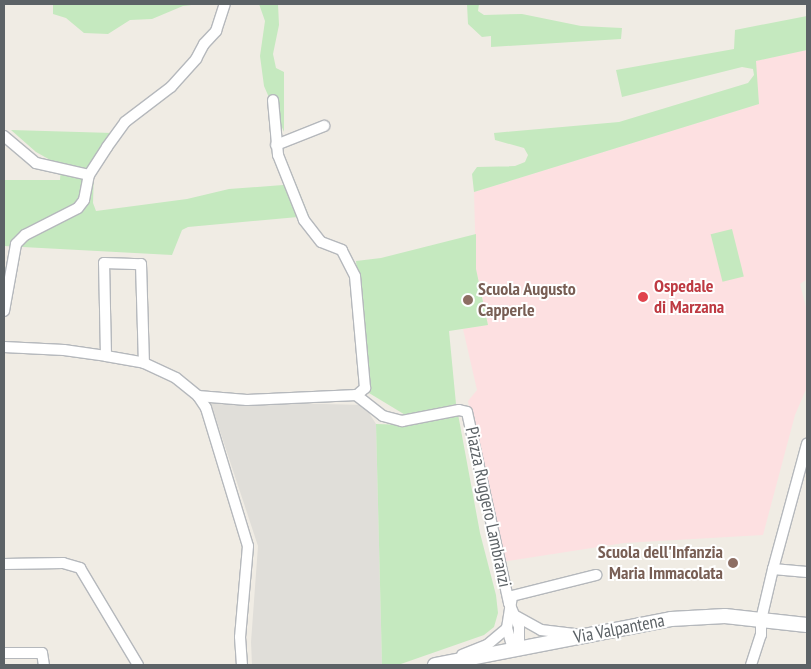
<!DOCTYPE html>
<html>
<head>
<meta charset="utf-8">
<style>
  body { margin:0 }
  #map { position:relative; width:811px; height:669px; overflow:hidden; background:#f0ece4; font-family:"PT Sans Narrow",sans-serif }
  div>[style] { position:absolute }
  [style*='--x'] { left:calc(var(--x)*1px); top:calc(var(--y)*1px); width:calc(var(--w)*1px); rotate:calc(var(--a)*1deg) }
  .industrial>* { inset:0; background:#e0ded9 }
  .medical>* { inset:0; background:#fde0e1 }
  .green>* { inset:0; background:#c5e9bf; transform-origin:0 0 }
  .roads { filter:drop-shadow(1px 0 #b5b8bc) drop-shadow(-1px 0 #b5b8bc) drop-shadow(0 1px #b5b8bc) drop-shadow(0 -1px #b5b8bc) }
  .street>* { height:10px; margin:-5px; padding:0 5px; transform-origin:5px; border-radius:5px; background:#fff }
  .secondary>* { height:14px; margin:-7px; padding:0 7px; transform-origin:7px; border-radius:7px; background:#fff }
  .dots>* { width:14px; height:14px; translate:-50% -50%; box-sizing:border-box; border:2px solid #fff; border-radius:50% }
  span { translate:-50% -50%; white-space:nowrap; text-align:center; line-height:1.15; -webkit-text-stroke:4px #fff; paint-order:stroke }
  .health-label { font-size:18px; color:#be3a42; font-weight:700 }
  .left { translate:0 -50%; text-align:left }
  .education-label { font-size:18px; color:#785e54; font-weight:700 }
  .right { translate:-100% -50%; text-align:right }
  .street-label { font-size:18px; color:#5c6266 }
  .frame { position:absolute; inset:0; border:5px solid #5c6266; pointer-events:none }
</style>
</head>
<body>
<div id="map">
  <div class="industrial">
    <i style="clip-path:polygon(210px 401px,364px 405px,376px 424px,382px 665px,252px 665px,251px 642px,258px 546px)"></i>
  </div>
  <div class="medical">
    <i style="clip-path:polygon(807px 50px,807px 279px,800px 284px,807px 311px,807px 387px,795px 415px,763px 535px,624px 543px,501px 562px,468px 401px,477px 390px,463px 329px,488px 325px,476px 269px,474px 192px,759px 104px,755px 61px)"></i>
  </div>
  <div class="green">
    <i style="clip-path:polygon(53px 4px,200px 4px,183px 6px,152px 19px,130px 20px,108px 34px,84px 33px,66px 18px,53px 14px)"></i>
    <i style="clip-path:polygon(259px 4px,278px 4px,279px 25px,273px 54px,276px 68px,284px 72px,284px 132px,264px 86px,260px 56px,265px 21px)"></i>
    <i style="clip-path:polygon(467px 4px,479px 4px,478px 11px,484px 15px,522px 14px,581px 26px,622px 28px,621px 39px,491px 47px,491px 36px,482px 37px,468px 24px)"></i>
    <i style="clip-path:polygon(807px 16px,807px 50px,756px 61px,759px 104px,474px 192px,472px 174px,477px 167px,515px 166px,525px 162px,528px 155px,524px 148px,495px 140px,494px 133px,619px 122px,748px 83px,754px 75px,753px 69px,742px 67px,622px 97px,616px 70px,734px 49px,735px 30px)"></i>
    <i style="clip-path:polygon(11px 130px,113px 133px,94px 170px,93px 203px,96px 211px,187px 199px,229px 189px,296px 184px,309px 216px,188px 227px,182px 230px,172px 255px,4px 246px,4px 180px,60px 180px,61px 166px,36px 152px)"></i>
    <i style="left:732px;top:229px;width:49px;height:22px;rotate:76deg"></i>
    <i style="clip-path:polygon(476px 234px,476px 269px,488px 325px,449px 331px,456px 404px,407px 416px,369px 393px,356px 261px,381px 258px)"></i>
    <i style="clip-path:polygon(458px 414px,480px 533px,496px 595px,498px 613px,494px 627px,484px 635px,398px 665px,382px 665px,376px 424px,409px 425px)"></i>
  </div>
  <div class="roads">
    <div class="street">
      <i style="--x:4;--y:136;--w:42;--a:40.2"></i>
      <i style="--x:36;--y:163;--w:54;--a:12.8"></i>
      <i style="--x:276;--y:145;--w:52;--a:-21.6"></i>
      <i style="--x:4;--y:311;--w:68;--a:-79.8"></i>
      <i style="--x:16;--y:244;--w:13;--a:-45"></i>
      <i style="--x:25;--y:235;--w:59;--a:-27"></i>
      <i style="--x:78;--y:208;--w:10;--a:-53"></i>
      <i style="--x:84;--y:200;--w:25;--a:-79"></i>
      <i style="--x:89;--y:175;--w:33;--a:-57"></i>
      <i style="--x:107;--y:147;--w:31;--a:-54"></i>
      <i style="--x:125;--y:122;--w:58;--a:-37.3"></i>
      <i style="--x:171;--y:87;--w:38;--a:-48"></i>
      <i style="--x:196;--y:59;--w:17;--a:-62"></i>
      <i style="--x:204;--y:44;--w:18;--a:-47"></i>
      <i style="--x:216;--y:31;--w:28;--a:-72"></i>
      <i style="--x:4;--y:347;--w:60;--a:2.9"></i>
      <i style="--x:64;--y:350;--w:42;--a:8.1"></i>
      <i style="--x:106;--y:356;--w:93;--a:-91.2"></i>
      <i style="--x:104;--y:263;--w:37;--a:2"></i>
      <i style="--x:141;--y:264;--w:99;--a:88.3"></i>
      <i style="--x:144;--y:363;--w:35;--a:25"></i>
      <i style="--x:176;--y:378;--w:28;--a:39"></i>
      <i style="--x:198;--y:396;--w:14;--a:56"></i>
      <i style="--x:206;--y:408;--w:144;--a:73.1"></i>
      <i style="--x:248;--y:546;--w:91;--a:95"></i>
      <i style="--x:240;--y:637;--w:28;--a:86"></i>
      <i style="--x:106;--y:356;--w:39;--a:10"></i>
      <i style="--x:356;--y:395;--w:34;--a:38"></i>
      <i style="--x:383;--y:416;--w:20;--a:15"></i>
      <i style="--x:402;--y:421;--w:58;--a:-10.9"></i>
      <i style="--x:459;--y:410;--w:8;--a:14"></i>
      <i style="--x:467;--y:412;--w:196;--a:77.6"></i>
      <i style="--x:509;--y:603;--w:25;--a:67"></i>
      <i style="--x:519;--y:626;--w:22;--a:90"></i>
      <i style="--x:198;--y:396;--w:49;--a:4.7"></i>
      <i style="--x:247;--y:400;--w:110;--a:-2.6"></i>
      <i style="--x:357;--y:395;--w:11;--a:-41"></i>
      <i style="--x:365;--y:388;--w:112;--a:-95.1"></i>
      <i style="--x:355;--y:276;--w:29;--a:-117"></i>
      <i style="--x:342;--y:250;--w:22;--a:-159"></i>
      <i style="--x:321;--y:242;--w:28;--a:-128"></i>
      <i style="--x:304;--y:220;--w:70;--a:-111.8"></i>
      <i style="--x:278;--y:155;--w:55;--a:-95.2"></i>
      <i style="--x:4;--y:564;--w:59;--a:-1"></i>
      <i style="--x:63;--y:563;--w:18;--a:16"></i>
      <i style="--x:80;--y:568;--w:113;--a:59.1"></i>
      <i style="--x:773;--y:569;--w:34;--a:5"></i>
      <i style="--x:516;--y:616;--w:29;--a:29"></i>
      <i style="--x:541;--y:630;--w:42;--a:6.8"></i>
      <i style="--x:513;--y:649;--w:22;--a:-106"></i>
      <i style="--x:507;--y:628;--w:32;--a:-81"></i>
      <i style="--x:512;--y:596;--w:87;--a:-14"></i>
      <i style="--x:4;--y:653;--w:38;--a:0"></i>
      <i style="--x:42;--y:653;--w:12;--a:81"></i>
      <i style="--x:462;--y:655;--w:27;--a:-22"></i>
      <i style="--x:487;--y:645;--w:26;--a:-40"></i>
      <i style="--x:751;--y:665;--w:32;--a:-72"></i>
      <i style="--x:761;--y:635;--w:15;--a:-90"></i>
      <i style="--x:761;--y:620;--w:52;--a:-76.8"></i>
      <i style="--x:773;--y:569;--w:130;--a:-74.8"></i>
    </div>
    <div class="secondary">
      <i style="--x:435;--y:665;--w:240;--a:-11"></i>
      <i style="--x:671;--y:619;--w:54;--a:-3.2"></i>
      <i style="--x:725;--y:616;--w:82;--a:6.3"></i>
    </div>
  </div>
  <div class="dots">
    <i style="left:643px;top:297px;background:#e0444e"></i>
    <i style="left:468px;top:300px;background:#8d6e63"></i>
    <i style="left:733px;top:563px;background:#8d6e63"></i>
  </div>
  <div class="health-label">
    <span class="left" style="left:654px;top:297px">Ospedale<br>di Marzana</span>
  </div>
  <div class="education-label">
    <span class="left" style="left:478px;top:300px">Scuola Augusto<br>Capperle</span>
    <span class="right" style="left:723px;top:563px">Scuola dell'Infanzia<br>Maria Immacolata</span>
  </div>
  <div class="street-label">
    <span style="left:488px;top:507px;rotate:78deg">Piazza Ruggero Lambranzi</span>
    <span style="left:619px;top:629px;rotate:-11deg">Via Valpantena</span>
  </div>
  <div class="frame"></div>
</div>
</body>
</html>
